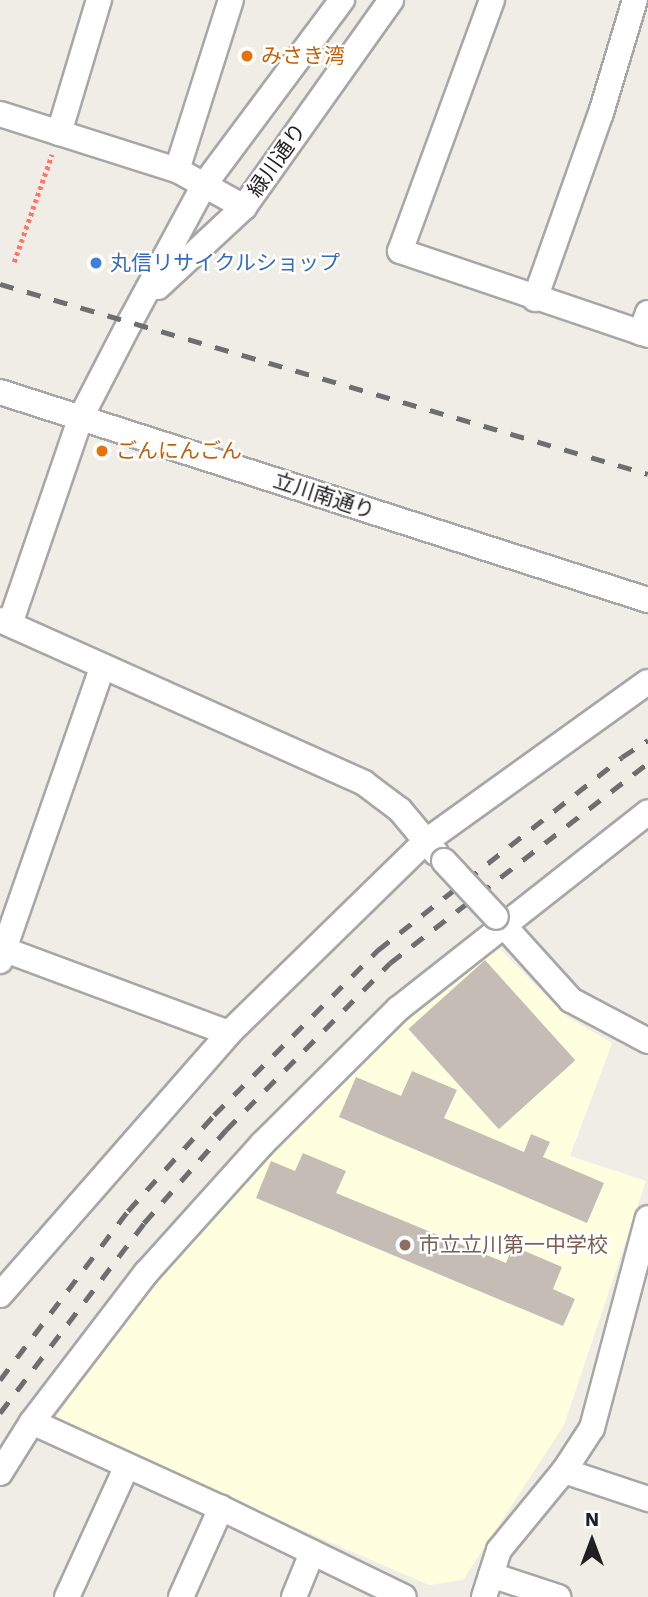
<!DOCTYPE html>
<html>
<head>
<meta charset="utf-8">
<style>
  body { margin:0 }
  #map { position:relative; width:648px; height:1597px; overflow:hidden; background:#f0ede6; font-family:"Work Sans","Noto Sans JP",sans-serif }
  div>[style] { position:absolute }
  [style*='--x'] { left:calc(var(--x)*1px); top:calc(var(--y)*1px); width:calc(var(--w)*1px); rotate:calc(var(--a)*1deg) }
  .education>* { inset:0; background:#ffffe0 }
  .building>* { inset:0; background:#c5bcb5; transform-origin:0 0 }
  .path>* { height:4.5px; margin-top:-2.25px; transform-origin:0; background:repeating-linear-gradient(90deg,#fe7669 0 3.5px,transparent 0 7px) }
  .roads { filter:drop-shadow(2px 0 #a7a7a7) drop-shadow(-2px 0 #a7a7a7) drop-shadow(0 2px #a7a7a7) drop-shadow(0 -2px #a7a7a7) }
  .minor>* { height:24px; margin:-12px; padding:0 12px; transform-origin:12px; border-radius:12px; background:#fff }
  .rail>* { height:5px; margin-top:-2.5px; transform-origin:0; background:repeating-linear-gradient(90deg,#6e6e6e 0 14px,transparent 0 28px) }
  .bridges { filter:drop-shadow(2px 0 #a7a7a7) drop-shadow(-2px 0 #a7a7a7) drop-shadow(0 2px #a7a7a7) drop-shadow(0 -2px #a7a7a7) }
  .minor-bridge>* { height:24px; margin:-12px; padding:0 12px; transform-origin:12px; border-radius:12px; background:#fff }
  .dots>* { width:19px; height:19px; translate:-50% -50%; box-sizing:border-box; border:4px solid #fff; border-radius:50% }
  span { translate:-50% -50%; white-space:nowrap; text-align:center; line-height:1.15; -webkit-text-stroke:5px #fff; paint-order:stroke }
  .food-label { font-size:21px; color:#c56008 }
  .left { translate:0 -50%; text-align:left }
  .street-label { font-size:21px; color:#202020 }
  .shop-label { font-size:21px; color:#366cbe }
  .education-label { font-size:21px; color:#785e54 }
  .north { position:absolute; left:557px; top:1506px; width:70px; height:70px; -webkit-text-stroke:5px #fff; paint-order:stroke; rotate:0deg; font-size:19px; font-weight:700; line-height:28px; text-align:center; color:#202020 }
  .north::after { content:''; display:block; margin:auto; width:24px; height:32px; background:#202020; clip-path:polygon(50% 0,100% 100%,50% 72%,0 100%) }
</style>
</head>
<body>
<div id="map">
  <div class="education">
    <i style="clip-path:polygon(499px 948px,566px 1016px,612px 1043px,570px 1156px,646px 1181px,564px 1425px,463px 1580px,429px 1585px,53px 1422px,129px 1309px,271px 1149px,437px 987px,489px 949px)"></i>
  </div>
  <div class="building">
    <i style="left:485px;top:960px;width:135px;height:103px;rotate:48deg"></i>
    <i style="clip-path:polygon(412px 1071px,457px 1090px,444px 1118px,524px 1152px,531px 1134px,550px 1142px,543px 1157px,604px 1183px,587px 1223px,339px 1117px,356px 1077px,401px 1096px)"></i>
    <i style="clip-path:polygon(303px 1153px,346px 1171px,336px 1193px,506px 1263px,513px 1246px,562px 1267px,553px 1289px,575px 1299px,563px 1326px,256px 1198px,271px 1161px,295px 1171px)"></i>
  </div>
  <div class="path">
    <i style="--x:14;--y:262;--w:114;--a:-70.6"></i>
  </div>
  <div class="roads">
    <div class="minor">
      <i style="--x:492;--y:0;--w:267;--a:110.1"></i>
      <i style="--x:400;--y:251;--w:262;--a:18.7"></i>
      <i style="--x:0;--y:114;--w:186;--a:17.6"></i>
      <i style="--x:177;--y:170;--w:77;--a:28.9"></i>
      <i style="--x:59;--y:133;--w:139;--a:-73.3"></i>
      <i style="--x:177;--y:170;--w:178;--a:-72.4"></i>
      <i style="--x:158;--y:287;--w:117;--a:-42.9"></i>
      <i style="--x:244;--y:207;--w:254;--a:-54.6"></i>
      <i style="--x:535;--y:299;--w:197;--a:-70.5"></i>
      <i style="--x:601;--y:113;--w:118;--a:-73.3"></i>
      <i style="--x:641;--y:333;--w:21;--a:-71"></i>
      <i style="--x:0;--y:392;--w:681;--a:17.8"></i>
      <i style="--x:0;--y:620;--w:399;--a:24.1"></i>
      <i style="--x:364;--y:783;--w:45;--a:36.9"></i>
      <i style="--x:400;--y:810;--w:56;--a:50.1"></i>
      <i style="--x:10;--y:624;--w:219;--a:-71.1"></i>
      <i style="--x:81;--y:417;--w:107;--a:-62.7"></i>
      <i style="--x:130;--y:322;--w:156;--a:-61.6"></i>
      <i style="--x:204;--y:185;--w:231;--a:-53.3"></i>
      <i style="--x:496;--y:917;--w:112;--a:47.9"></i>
      <i style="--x:571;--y:1000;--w:87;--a:28"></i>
      <i style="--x:0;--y:948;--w:244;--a:20.4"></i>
      <i style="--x:0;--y:961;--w:312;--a:-70.8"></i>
      <i style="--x:0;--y:1295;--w:348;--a:-48.8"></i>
      <i style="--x:229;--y:1033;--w:274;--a:-44.3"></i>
      <i style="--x:425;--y:842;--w:274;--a:-35.7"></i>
      <i style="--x:32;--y:1422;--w:208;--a:24.5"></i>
      <i style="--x:221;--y:1508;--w:203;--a:25.9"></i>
      <i style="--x:564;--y:1471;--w:89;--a:18.4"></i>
      <i style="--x:0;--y:1473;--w:60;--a:-57.9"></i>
      <i style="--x:32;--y:1422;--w:188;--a:-52.6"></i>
      <i style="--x:146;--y:1273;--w:173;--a:-48"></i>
      <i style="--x:262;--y:1144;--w:192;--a:-44.8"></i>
      <i style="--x:398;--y:1009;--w:318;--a:-38.2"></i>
      <i style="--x:491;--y:1575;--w:71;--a:18.2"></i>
      <i style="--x:67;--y:1597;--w:144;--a:-65.4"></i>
      <i style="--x:181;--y:1597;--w:98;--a:-65.8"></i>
      <i style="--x:294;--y:1597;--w:48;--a:-67.8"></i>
      <i style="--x:484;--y:1597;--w:49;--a:-72.3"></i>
      <i style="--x:499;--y:1550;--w:102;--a:-50.6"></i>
      <i style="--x:564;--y:1471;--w:51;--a:-56.9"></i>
      <i style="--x:592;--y:1428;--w:217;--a:-75.1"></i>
    </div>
  </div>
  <div class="rail">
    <i style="--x:0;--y:284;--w:675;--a:16.34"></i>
    <i style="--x:0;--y:1380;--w:212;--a:-52.9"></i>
    <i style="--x:128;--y:1211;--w:129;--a:-48.1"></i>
    <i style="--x:214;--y:1115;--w:233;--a:-45.2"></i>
    <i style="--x:378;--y:950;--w:311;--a:-38.3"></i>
    <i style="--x:622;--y:757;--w:31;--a:-33"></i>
    <i style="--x:0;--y:1413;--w:238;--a:-52.8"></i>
    <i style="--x:144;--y:1223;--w:124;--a:-48.6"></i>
    <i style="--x:226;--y:1130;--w:234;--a:-45.5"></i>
    <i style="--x:390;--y:963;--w:326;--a:-37.8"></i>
  </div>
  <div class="bridges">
    <div class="minor-bridge">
      <i style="--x:444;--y:861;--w:76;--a:47.1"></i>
    </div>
  </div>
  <div class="dots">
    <i style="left:247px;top:56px;background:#e8710a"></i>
    <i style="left:96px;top:263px;background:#3f7fe0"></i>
    <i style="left:102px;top:451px;background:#e8710a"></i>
    <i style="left:405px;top:1245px;background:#8d6e63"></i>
  </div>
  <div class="food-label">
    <span class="left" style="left:261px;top:56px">みさき湾</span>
    <span class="left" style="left:116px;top:451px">ごんにんごん</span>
  </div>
  <div class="street-label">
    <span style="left:277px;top:160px;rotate:-55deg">緑川通り</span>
    <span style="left:324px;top:496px;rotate:18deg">立川南通り</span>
  </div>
  <div class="shop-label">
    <span class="left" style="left:110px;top:263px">丸信リサイクルショップ</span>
  </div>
  <div class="education-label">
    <span class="left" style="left:419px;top:1245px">市立立川第一中学校</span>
  </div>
  <div class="north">N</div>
</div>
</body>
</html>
